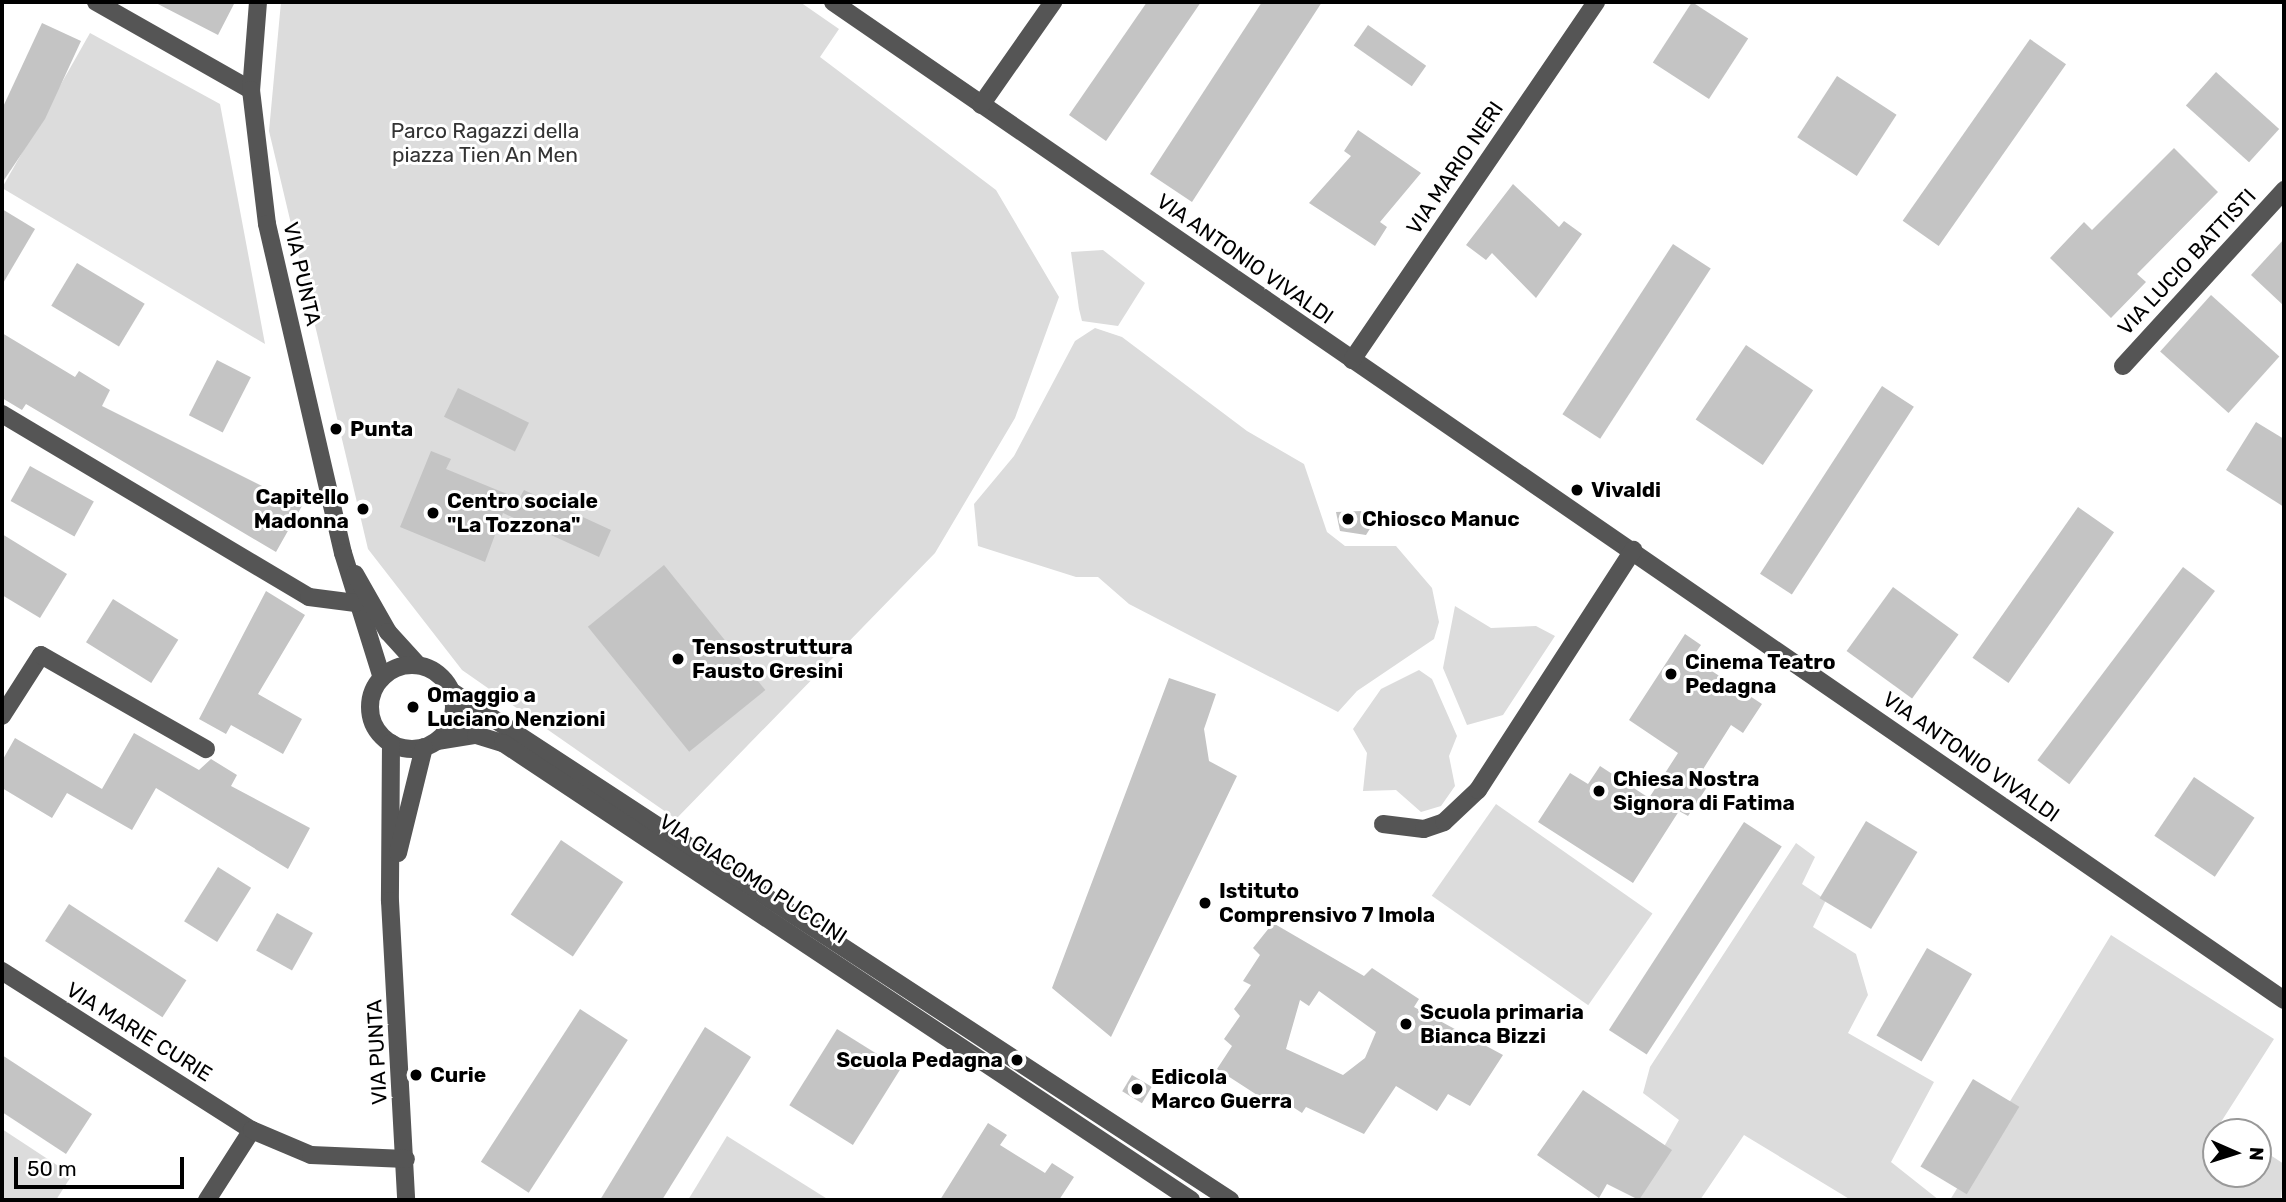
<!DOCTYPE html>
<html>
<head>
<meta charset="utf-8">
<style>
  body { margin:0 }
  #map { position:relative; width:2286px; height:1202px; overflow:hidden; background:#fff; font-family:Rubik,sans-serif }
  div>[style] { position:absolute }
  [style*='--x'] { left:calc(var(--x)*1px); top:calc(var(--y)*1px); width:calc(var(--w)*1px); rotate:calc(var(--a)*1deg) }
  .green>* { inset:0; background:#dcdcdc; transform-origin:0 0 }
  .building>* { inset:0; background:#c4c4c4; transform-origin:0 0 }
  .minor>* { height:18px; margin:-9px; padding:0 9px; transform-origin:9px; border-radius:9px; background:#555 }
  .minor>.ring { margin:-9px; padding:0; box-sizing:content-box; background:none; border:18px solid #555; border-radius:50% }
  .dots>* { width:19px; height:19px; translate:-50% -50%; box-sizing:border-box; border:4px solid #fff; border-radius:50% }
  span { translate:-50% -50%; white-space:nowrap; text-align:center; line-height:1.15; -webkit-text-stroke:6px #fff; paint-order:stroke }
  .park-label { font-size:21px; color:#333 }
  .street-label { font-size:21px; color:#000 }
  .poi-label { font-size:21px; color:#000; font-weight:700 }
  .left { translate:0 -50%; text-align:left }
  .right { translate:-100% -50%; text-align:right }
  .frame { position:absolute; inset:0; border:4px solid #000; pointer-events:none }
  .north { position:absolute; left:2202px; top:1118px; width:70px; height:70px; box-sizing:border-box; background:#fff; border:2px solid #999; border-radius:50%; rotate:93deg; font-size:19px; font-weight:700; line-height:28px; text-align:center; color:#000 }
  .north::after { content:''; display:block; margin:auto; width:24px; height:32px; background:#000; clip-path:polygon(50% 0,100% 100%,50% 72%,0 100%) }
  .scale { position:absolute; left:14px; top:1157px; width:170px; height:32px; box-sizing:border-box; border:4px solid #000; border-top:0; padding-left:9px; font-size:21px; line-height:24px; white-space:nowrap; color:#000; -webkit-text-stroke:5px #fff; paint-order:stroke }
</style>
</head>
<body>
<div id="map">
  <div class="green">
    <i style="clip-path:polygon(281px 2px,800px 2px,839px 29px,820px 57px,996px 190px,1059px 297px,1015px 418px,935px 553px,676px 819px,462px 670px,368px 549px,269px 131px)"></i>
    <i style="clip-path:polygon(90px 33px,220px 104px,265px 344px,2px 188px)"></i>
    <i style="clip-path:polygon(1103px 250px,1145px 283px,1118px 326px,1082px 321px,1079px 309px,1071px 252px)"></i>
    <i style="clip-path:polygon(1095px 328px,1122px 337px,1247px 431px,1304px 464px,1327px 532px,1345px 546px,1396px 546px,1432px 588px,1439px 622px,1434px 639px,1357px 691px,1338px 712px,1129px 604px,1098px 577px,1076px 577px,978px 546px,974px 504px,1014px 456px,1075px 341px)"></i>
    <i style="clip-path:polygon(1455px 606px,1491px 628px,1536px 626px,1555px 636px,1503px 715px,1467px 725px,1443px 668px)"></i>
    <i style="clip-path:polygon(1419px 670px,1432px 679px,1457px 736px,1449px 756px,1455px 786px,1441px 806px,1421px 812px,1396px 790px,1363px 791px,1367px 753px,1353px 729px,1381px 689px)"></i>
    <i style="left:1496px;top:804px;width:191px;height:112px;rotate:35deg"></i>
    <i style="clip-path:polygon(1796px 843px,1815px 857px,1802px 884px,1826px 900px,1813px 927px,1856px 954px,1868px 995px,1848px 1033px,1934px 1082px,1891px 1162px,1939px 1200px,1851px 1200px,1744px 1135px,1700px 1200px,1634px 1200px,1679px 1120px,1643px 1093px,1650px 1067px)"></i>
    <i style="clip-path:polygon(2111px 935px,2274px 1039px,2221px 1122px,2235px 1132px,2216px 1132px,2216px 1174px,2258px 1174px,2258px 1147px,2284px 1164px,2281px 1200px,1950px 1200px)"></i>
    <i style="clip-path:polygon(2px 1129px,72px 1175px,56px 1200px,2px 1200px)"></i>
    <i style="clip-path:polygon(727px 1136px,829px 1200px,688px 1200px)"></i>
  </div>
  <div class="building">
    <i style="clip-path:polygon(154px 2px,235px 2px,218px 35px)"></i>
    <i style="clip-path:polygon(1147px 2px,1201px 2px,1106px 141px,1069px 115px)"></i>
    <i style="clip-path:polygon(1262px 2px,1322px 2px,1192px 202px,1150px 174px)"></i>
    <i style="left:1692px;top:2px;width:67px;height:72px;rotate:33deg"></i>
    <i style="clip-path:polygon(42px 23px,81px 41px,45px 119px,2px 183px,2px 109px)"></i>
    <i style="left:1368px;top:25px;width:71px;height:25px;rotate:35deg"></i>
    <i style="left:2030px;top:39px;width:44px;height:222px;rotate:35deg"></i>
    <i style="left:2216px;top:72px;width:85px;height:45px;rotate:42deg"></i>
    <i style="left:1837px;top:76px;width:71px;height:73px;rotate:33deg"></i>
    <i style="clip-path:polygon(1358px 130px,1421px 173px,1380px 222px,1387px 227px,1375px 246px,1309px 203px,1351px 156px,1344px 151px)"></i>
    <i style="clip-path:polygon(2174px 148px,2218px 192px,2137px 274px,2146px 282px,2111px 318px,2050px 258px,2084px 222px,2092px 230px)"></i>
    <i style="clip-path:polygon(1513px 184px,1559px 227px,1564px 221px,1582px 234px,1536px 298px,1492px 253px,1486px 260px,1466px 245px)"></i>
    <i style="clip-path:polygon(2px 209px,35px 229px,2px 285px)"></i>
    <i style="clip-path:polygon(2284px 239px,2284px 306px,2251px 275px)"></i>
    <i style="left:1673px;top:244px;width:45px;height:203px;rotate:33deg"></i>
    <i style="left:77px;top:263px;width:79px;height:50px;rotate:31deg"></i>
    <i style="left:2211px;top:295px;width:92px;height:76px;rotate:42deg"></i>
    <i style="clip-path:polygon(2px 333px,75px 377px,79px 371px,110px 390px,102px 406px,302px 506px,276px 552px,26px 404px,22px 410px,2px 398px)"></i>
    <i style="left:1746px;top:345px;width:81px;height:90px;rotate:34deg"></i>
    <i style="left:217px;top:360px;width:38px;height:62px;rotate:27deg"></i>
    <i style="left:1882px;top:386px;width:38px;height:224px;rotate:33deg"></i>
    <i style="left:458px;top:388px;width:79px;height:32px;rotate:26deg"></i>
    <i style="clip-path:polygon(2256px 422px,2284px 439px,2284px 507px,2226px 470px)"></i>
    <i style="clip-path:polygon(431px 451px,451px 459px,446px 469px,519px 499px,524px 490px,611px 530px,599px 557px,503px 513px,485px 562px,400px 527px)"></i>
    <i style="left:30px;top:466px;width:73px;height:40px;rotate:29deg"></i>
    <i style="left:2078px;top:507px;width:44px;height:184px;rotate:35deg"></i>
    <i style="clip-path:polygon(1361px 511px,1371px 527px,1366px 535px,1340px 531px,1336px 512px)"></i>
    <i style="clip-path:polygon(2px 534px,67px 574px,40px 618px,2px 595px)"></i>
    <i style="left:664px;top:565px;width:161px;height:98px;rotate:51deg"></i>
    <i style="left:2183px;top:567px;width:40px;height:242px;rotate:37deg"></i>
    <i style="left:1893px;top:587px;width:81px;height:79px;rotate:36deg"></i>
    <i style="clip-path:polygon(266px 591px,305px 615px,258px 694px,302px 719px,283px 754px,231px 725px,226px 734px,199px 719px)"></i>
    <i style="left:113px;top:599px;width:77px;height:51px;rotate:32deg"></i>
    <i style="clip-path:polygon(1685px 634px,1701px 645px,1692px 658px,1762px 704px,1743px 733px,1731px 725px,1700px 774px,1711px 781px,1688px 816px,1679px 811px,1633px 883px,1538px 822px,1570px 773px,1588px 784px,1600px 766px,1649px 798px,1678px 753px,1629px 720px)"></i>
    <i style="clip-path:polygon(1169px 678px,1216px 694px,1204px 729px,1209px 761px,1237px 776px,1111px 1037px,1052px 988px)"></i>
    <i style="clip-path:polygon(134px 733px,199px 770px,211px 759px,237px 775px,231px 786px,310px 828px,288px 869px,156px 788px,132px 830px,67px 793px,52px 818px,2px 788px,2px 761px,15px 738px,102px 789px)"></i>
    <i style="left:2194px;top:777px;width:73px;height:71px;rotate:34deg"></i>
    <i style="left:1866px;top:821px;width:60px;height:90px;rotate:31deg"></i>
    <i style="left:1744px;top:822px;width:45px;height:248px;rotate:33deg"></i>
    <i style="left:561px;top:840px;width:75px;height:90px;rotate:34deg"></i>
    <i style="left:218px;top:867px;width:39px;height:64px;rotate:32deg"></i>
    <i style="left:69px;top:904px;width:140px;height:44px;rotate:33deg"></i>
    <i style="left:277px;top:913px;width:41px;height:43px;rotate:29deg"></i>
    <i style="clip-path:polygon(evenodd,1273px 923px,1364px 976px,1372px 968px,1419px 999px,1414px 1007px,1503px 1055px,1470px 1106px,1448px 1094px,1437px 1111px,1396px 1086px,1364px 1134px,1306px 1107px,1302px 1113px,1276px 1096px,1271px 1104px,1217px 1069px,1232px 1046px,1224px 1039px,1240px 1016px,1234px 1009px,1251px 985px,1243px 981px,1260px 955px,1253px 948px,1273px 923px,1319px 991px,1376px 1032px,1365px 1058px,1343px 1075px,1286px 1049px,1300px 1000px,1309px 1006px,1319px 991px)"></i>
    <i style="left:1927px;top:948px;width:52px;height:101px;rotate:30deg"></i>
    <i style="left:580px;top:1009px;width:57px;height:182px;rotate:33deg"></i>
    <i style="clip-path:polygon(705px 1027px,751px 1057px,662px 1200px,600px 1200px)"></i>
    <i style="left:837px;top:1029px;width:75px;height:90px;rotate:32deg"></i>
    <i style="clip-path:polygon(2px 1055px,92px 1114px,66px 1154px,2px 1112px)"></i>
    <i style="left:1132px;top:1075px;width:23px;height:19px;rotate:31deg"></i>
    <i style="left:1973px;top:1079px;width:54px;height:102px;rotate:31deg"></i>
    <i style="clip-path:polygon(1583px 1090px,1672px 1150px,1639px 1200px,1607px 1184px,1599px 1198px,1537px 1155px)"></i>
    <i style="clip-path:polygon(988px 1123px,1007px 1135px,1000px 1145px,1045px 1173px,1052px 1163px,1074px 1177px,1059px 1200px,940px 1200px)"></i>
  </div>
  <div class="minor">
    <i style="--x:96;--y:2;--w:178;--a:29.6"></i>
    <i style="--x:258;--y:2;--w:88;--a:94.5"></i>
    <i style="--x:251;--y:90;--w:135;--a:83.2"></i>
    <i style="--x:267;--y:224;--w:338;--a:77"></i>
    <i style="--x:343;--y:553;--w:131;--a:72.7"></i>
    <i style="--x:833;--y:2;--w:1761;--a:34.52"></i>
    <i style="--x:981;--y:105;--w:126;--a:-55"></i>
    <i style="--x:1352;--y:360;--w:433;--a:-55.7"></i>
    <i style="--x:2123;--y:366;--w:239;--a:-47.5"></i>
    <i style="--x:2;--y:414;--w:357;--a:30.8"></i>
    <i style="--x:309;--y:597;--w:47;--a:7.3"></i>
    <i style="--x:355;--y:574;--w:67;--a:60.4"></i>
    <i style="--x:388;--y:632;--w:45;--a:47.7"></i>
    <i class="ring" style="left:370px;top:665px;width:66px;height:66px"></i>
    <i style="--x:451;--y:691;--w:931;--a:33.16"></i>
    <i style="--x:2;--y:716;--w:72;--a:-57.4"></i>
    <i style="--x:41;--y:655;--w:190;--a:29.7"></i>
    <i style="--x:437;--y:741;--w:39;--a:-9"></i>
    <i style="--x:476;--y:735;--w:28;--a:17"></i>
    <i style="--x:503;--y:743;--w:826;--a:33.59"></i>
    <i style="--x:391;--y:743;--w:158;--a:90.4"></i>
    <i style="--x:390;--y:901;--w:299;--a:86.9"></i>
    <i style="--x:1383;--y:824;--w:41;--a:7"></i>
    <i style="--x:1424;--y:829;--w:21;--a:-19"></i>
    <i style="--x:1444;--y:822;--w:47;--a:-43.3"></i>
    <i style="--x:1478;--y:790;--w:286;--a:-57.1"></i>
    <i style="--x:398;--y:853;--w:109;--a:-76.2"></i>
    <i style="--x:2;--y:971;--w:296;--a:32.5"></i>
    <i style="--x:207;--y:1200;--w:83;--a:-57.3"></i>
    <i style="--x:252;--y:1130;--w:64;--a:23"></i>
    <i style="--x:311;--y:1155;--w:95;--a:2.4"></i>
  </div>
  <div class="dots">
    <i style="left:336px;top:429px;background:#000"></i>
    <i style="left:1577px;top:490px;background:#000"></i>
    <i style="left:363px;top:509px;background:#000"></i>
    <i style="left:433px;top:513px;background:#000"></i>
    <i style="left:1348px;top:519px;background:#000"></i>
    <i style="left:678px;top:659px;background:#000"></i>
    <i style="left:1671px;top:674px;background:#000"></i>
    <i style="left:413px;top:707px;background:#000"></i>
    <i style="left:1599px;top:791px;background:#000"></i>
    <i style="left:1205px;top:903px;background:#000"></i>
    <i style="left:1406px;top:1024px;background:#000"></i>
    <i style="left:1017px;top:1060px;background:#000"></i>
    <i style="left:416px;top:1075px;background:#000"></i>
    <i style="left:1137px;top:1089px;background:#000"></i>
  </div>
  <div class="park-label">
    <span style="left:485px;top:143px">Parco Ragazzi della<br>piazza Tien An Men</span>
  </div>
  <div class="street-label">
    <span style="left:1455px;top:168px;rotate:-56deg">VIA MARIO NERI</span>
    <span style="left:1245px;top:259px;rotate:35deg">VIA ANTONIO VIVALDI</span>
    <span style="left:2187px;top:262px;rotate:-47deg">VIA LUCIO BATTISTI</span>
    <span style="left:302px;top:274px;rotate:77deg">VIA PUNTA</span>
    <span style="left:1971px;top:757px;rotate:35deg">VIA ANTONIO VIVALDI</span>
    <span style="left:753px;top:879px;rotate:33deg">VIA GIACOMO PUCCINI</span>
    <span style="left:139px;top:1032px;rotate:32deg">VIA MARIE CURIE</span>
    <span style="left:377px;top:1052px;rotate:-93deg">VIA PUNTA</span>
  </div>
  <div class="poi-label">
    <span class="left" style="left:350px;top:429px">Punta</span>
    <span class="left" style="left:1591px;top:490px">Vivaldi</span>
    <span class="right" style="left:349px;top:509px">Capitello<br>Madonna</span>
    <span class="left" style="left:447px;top:513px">Centro sociale<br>"La Tozzona"</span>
    <span class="left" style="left:1362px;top:519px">Chiosco Manuc</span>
    <span class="left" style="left:692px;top:659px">Tensostruttura<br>Fausto Gresini</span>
    <span class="left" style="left:1685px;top:674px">Cinema Teatro<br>Pedagna</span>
    <span class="left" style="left:427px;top:707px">Omaggio a<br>Luciano Nenzioni</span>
    <span class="left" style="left:1613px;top:791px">Chiesa Nostra<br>Signora di Fatima</span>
    <span class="left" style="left:1219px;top:903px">Istituto<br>Comprensivo 7 Imola</span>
    <span class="left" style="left:1420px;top:1024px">Scuola primaria<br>Bianca Bizzi</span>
    <span class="right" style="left:1003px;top:1060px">Scuola Pedagna</span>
    <span class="left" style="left:430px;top:1075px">Curie</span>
    <span class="left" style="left:1151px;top:1089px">Edicola<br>Marco Guerra</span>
  </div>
  <div class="frame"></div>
  <div class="north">N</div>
  <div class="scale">50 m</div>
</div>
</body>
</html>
